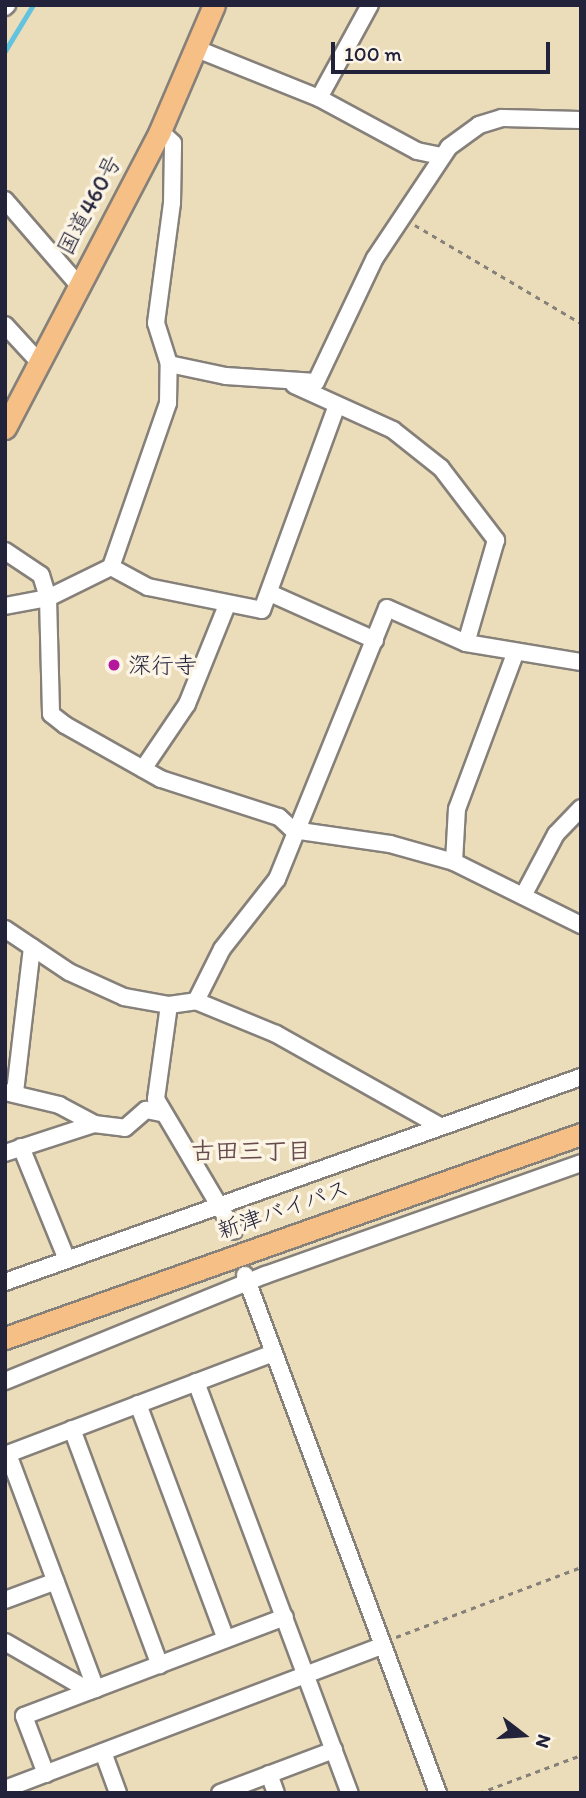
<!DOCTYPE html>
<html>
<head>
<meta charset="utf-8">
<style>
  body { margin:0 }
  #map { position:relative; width:586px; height:1798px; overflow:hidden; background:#ebddb9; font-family:Itim,"Klee One",sans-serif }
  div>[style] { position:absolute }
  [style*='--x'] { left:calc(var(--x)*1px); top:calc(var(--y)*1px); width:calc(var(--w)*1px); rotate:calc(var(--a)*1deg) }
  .stream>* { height:4.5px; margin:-2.25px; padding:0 2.25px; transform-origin:2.25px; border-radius:2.25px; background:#61c3df }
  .path>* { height:2.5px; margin-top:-1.25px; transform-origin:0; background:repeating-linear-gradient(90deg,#86807a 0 5px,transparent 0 10px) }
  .roads { filter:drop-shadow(2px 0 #86807a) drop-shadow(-2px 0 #86807a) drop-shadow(0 2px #86807a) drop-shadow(0 -2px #86807a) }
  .minor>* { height:16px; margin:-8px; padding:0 8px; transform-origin:8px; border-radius:8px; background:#fff }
  .highway>* { height:21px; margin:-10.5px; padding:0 10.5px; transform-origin:10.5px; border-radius:10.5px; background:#f5bf86 }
  .dots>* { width:19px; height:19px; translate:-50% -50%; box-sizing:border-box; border:4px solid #fcf5e5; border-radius:50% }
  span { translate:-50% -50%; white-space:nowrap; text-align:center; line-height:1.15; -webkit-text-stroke:7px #fcf5e5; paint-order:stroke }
  .street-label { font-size:23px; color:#22223b }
  .poi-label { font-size:23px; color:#22223b }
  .left { translate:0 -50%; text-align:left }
  .neighbourhood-label { font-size:24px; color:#664b4c; font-weight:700 }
  .frame { position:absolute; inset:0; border:7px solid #22223b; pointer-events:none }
  .north { position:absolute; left:488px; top:1700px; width:70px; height:70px; -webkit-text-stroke:5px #fcf5e5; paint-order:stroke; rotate:107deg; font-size:19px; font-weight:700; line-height:28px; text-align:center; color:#22223b }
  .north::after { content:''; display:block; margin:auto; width:24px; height:32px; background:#22223b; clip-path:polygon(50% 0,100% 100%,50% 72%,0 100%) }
  .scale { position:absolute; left:331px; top:42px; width:219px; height:32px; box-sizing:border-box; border:4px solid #22223b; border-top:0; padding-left:9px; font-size:21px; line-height:24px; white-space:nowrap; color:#22223b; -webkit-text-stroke:5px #fcf5e5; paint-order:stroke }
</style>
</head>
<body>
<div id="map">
  <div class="stream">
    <i style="--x:5;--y:51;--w:54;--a:-58.7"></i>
  </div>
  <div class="path">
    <i style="--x:415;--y:225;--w:193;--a:30.6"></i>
    <i style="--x:396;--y:1637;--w:198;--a:-20.7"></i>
    <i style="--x:479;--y:1793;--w:109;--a:-20.4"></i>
  </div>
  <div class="roads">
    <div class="minor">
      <i style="--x:5;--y:7;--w:3;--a:-45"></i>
      <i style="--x:197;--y:49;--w:131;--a:21.9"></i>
      <i style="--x:319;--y:98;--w:111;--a:28.4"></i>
      <i style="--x:417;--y:151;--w:25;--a:12"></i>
      <i style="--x:319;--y:98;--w:106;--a:-61.3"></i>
      <i style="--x:5;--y:200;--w:110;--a:49.1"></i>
      <i style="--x:5;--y:325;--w:50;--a:47.4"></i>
      <i style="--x:169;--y:364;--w:58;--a:11.9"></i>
      <i style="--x:226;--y:376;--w:90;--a:3.8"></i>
      <i style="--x:316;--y:382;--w:137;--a:-64.6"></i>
      <i style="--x:375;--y:258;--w:133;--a:-56.3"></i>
      <i style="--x:449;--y:147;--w:37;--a:-36"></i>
      <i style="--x:479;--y:125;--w:24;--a:-17"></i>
      <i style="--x:502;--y:118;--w:79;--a:1.5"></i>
      <i style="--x:294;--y:385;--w:109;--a:24.4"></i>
      <i style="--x:393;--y:430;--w:61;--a:38.4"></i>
      <i style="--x:441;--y:468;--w:91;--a:52.6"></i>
      <i style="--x:496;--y:540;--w:107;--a:106.2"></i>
      <i style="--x:5;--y:551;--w:43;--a:33.7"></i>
      <i style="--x:41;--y:575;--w:24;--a:73"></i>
      <i style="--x:48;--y:598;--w:116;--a:88.5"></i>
      <i style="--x:51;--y:714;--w:18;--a:38"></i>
      <i style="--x:65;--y:725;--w:110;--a:29.4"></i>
      <i style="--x:161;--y:779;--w:124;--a:17.9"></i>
      <i style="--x:279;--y:817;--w:19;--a:43"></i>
      <i style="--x:293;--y:830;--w:98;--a:8.2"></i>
      <i style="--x:390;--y:844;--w:66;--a:15.7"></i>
      <i style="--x:454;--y:862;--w:142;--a:26.4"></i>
      <i style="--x:111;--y:567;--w:42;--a:28.4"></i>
      <i style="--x:148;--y:587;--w:116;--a:11.4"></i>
      <i style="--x:262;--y:610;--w:218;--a:-69.9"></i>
      <i style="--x:272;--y:594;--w:113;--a:24.1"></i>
      <i style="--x:5;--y:606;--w:44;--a:-10.5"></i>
      <i style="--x:48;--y:598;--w:70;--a:-26.2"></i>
      <i style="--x:111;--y:567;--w:174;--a:-70.8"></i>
      <i style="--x:168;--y:403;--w:39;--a:-89"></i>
      <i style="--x:169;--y:364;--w:43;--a:-107.6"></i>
      <i style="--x:156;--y:323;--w:121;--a:-82.4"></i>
      <i style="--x:172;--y:203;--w:60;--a:-89"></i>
      <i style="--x:173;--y:143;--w:18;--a:-137"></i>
      <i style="--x:143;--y:769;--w:78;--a:-55.9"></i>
      <i style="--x:187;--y:704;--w:107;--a:-68"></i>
      <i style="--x:454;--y:862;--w:53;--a:-86.8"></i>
      <i style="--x:457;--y:809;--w:165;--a:-69.5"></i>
      <i style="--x:523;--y:896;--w:70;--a:-62"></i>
      <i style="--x:556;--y:834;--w:36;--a:-46"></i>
      <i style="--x:5;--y:929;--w:77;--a:33.9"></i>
      <i style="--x:69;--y:972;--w:60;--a:24.4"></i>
      <i style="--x:124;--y:997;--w:46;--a:10.1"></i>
      <i style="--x:169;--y:1005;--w:27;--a:-8"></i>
      <i style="--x:196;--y:1001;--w:87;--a:22.4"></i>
      <i style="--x:276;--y:1034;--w:186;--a:29.3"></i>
      <i style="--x:196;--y:1001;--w:58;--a:-63.4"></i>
      <i style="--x:222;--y:949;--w:89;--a:-51.8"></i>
      <i style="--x:277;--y:879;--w:292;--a:-67.9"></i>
      <i style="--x:387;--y:608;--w:86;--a:23.9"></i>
      <i style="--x:466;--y:643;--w:117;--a:9.4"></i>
      <i style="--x:169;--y:1005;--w:95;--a:97.9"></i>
      <i style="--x:156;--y:1099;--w:153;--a:59.4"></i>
      <i style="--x:5;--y:1092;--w:56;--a:13.5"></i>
      <i style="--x:59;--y:1105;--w:40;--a:28"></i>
      <i style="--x:15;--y:1092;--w:146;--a:-83.3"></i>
      <i style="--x:21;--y:1147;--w:122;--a:67.8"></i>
      <i style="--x:5;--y:1153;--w:94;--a:-18"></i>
      <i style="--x:94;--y:1124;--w:31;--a:7"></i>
      <i style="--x:125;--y:1128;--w:28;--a:-41"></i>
      <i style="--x:146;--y:1110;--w:15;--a:11"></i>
      <i style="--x:245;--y:1275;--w:553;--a:69.57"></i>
      <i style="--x:5;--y:1282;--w:611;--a:-19.59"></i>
      <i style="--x:5;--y:1381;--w:281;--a:-22.2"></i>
      <i style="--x:265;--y:1275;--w:335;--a:-19.5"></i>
      <i style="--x:196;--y:1382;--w:439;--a:69.5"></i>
      <i style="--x:138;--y:1404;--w:251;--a:69.5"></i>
      <i style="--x:72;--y:1429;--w:252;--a:69.6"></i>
      <i style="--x:8;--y:1454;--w:251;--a:69.5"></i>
      <i style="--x:5;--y:1455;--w:285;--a:-20.8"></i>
      <i style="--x:5;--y:1600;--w:54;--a:-20.4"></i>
      <i style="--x:5;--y:1642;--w:98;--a:30"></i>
      <i style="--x:103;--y:1752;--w:44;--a:69.9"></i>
      <i style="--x:46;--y:1774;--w:62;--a:-110.8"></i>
      <i style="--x:24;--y:1716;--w:279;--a:-20.8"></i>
      <i style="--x:269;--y:1774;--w:20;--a:70"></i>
      <i style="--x:5;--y:1789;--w:402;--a:-20.8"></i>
      <i style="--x:220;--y:1793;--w:122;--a:-20.7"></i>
    </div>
    <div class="highway">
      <i style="--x:5;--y:428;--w:335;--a:-62.4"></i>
      <i style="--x:160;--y:131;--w:137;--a:-66.8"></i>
      <i style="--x:5;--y:1338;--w:611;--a:-19.5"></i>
    </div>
  </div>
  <div class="dots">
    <i style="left:114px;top:665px;background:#b5179e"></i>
  </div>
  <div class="street-label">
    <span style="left:89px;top:205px;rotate:-62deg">国道460号</span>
    <span style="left:283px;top:1209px;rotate:-19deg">新津バイパス</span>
  </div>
  <div class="poi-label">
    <span class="left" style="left:128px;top:665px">深行寺</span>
  </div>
  <div class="neighbourhood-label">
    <span style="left:251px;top:1151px">古田三丁目</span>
  </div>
  <div class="frame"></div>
  <div class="north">N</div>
  <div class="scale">100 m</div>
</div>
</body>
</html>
